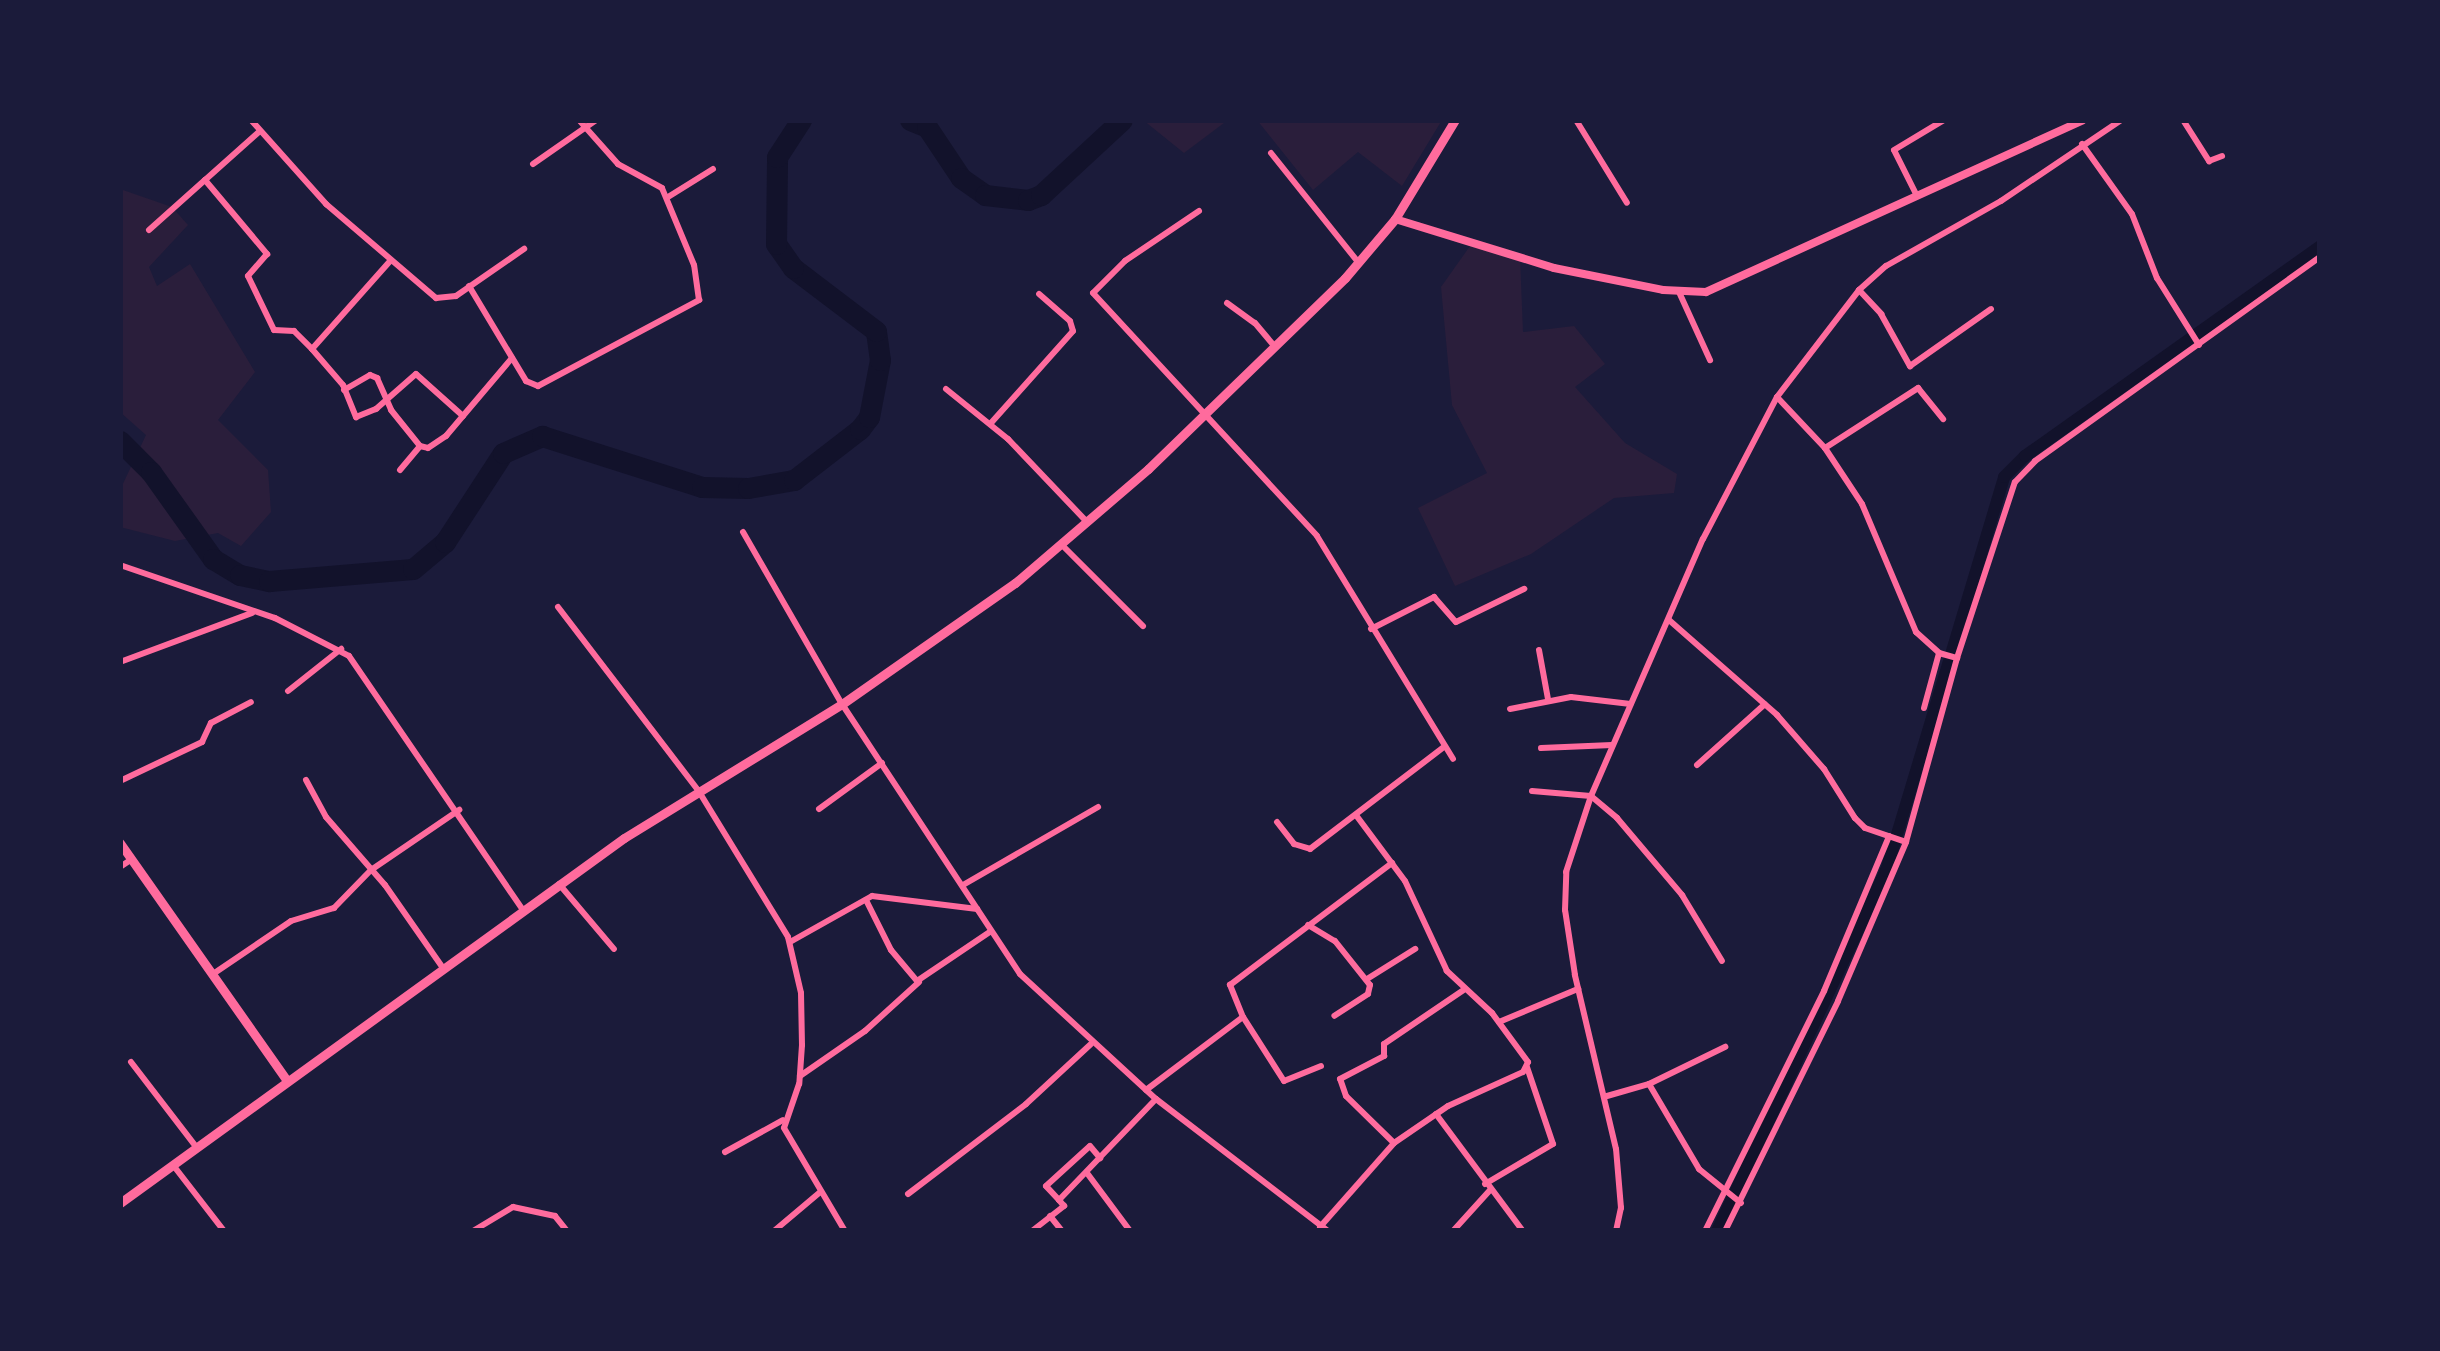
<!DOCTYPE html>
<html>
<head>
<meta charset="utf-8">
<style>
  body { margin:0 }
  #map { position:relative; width:2440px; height:1351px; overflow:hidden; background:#1b1b3a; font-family:Barlow,sans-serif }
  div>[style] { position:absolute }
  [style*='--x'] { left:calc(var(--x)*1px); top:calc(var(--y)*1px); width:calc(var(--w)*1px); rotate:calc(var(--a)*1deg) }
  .green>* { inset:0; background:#2a1e3b }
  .canal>* { height:12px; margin:-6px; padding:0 6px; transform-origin:6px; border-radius:6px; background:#12122b }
  .river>* { height:21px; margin:-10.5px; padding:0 10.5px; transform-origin:10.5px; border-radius:10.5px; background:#12122b }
  .minor>* { height:6px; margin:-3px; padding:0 3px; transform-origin:3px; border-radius:3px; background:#ff6b9d }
  .tertiary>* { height:8px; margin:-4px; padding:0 4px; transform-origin:4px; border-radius:4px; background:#ff6b9d }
  .secondary>* { height:9px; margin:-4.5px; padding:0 4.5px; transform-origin:4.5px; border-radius:4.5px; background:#ff6b9d }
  span { translate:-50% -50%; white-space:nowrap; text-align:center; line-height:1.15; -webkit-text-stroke:9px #1b1b3a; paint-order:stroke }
  .frame { position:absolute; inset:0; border:123px solid #1b1b3a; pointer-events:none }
</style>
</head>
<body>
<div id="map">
  <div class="green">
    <i style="clip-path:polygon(1143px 120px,1228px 120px,1184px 153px)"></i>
    <i style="clip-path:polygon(1257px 120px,1442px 120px,1402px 186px,1358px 152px,1313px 190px)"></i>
    <i style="clip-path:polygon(120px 189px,172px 207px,188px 225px,149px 267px,157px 286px,190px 264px,255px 372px,218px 420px,268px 470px,271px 512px,241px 546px,218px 533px,175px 541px,120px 527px,120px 490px,146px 435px,120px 412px)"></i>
    <i style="clip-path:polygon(1470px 246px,1520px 257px,1523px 332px,1574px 326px,1605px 364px,1575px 387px,1625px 443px,1677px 474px,1674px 493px,1614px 498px,1531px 554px,1455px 586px,1418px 508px,1487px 473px,1452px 405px,1441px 287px)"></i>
  </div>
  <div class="canal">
    <i style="--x:1717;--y:1231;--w:398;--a:-64.9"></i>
    <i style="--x:1886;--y:871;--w:411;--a:-73.3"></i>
    <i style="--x:2004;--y:477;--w:30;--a:-45"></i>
    <i style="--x:2025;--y:456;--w:362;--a:-35.4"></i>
  </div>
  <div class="river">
    <i style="--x:910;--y:120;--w:18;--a:22"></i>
    <i style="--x:927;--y:127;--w:61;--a:56.3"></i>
    <i style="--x:961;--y:178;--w:29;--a:35"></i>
    <i style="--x:985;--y:195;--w:43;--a:6.6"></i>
    <i style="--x:1028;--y:200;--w:14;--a:-21"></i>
    <i style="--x:1041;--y:195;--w:110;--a:-42.8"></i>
    <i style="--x:120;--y:441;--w:44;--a:45"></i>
    <i style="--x:151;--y:472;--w:107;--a:54.5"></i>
    <i style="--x:213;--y:559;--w:31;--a:31"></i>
    <i style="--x:240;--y:575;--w:30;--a:12"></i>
    <i style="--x:269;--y:581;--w:144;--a:-4.8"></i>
    <i style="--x:413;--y:569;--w:42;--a:-40.2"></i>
    <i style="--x:445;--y:542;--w:106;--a:-56.9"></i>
    <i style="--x:503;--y:453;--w:43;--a:-23.6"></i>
    <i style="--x:542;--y:436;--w:168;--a:17.7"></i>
    <i style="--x:702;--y:487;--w:46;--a:1.2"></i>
    <i style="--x:748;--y:488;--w:47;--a:-9.9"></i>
    <i style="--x:794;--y:480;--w:83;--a:-37.7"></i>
    <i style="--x:860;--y:429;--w:15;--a:-53"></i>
    <i style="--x:869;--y:417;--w:58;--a:-79.1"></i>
    <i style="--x:880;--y:360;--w:29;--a:-98"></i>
    <i style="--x:876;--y:331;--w:104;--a:-142.8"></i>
    <i style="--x:793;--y:268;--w:29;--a:-125"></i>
    <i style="--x:776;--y:244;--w:87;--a:-89.3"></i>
    <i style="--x:777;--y:157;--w:44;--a:-57"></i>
  </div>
  <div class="minor">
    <i style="--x:251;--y:120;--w:113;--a:48.2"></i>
    <i style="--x:326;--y:204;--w:145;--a:40.5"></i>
    <i style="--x:436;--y:298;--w:20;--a:-6"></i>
    <i style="--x:456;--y:296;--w:83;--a:-34.7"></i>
    <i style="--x:1576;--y:120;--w:97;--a:58.4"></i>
    <i style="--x:2183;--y:120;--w:49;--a:57.6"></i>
    <i style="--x:2209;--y:161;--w:14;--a:-21"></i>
    <i style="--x:260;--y:131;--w:74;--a:138.3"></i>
    <i style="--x:205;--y:180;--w:97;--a:50"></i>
    <i style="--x:267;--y:254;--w:29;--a:131"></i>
    <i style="--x:248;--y:276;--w:60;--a:64.3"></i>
    <i style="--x:274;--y:330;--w:20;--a:3"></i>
    <i style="--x:294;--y:331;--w:25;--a:45"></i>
    <i style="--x:312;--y:349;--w:118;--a:-48.4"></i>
    <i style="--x:2082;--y:144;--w:86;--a:54.5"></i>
    <i style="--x:2132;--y:214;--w:69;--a:68.7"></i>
    <i style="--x:2157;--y:278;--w:79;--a:57.9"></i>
    <i style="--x:1271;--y:153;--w:139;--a:51.4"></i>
    <i style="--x:533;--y:164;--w:77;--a:-34.9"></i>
    <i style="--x:1917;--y:196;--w:51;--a:-116.6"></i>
    <i style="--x:1894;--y:150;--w:58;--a:-31"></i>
    <i style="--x:668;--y:197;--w:53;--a:-31.9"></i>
    <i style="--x:1199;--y:211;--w:89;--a:146"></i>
    <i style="--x:1125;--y:261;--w:45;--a:135"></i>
    <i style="--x:1093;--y:293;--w:330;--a:47.3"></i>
    <i style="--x:1317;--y:536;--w:261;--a:58.6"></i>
    <i style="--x:149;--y:230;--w:75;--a:-41.8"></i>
    <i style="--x:469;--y:286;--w:111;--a:59"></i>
    <i style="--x:526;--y:381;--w:13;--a:23"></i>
    <i style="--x:538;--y:386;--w:183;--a:-28.1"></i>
    <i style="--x:699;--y:300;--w:35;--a:-98"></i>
    <i style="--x:694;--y:265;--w:83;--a:-112.6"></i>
    <i style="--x:662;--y:188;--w:50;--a:-151.4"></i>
    <i style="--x:618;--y:164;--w:59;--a:-131.6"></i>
    <i style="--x:1859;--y:290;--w:33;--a:47"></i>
    <i style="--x:1881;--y:314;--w:60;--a:60.9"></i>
    <i style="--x:1910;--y:366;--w:99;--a:-35.1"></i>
    <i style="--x:1679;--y:292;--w:75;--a:65.5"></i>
    <i style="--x:1227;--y:303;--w:34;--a:36"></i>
    <i style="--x:1255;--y:323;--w:31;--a:50"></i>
    <i style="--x:312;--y:349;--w:48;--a:49.3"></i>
    <i style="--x:343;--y:385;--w:35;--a:68"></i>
    <i style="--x:356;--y:417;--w:22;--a:-22"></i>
    <i style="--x:376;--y:409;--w:53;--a:-41.2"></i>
    <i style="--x:416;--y:374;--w:63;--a:41.8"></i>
    <i style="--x:946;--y:389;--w:80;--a:38.9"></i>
    <i style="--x:1008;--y:439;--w:113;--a:46.4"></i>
    <i style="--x:344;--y:390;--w:30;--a:-30"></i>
    <i style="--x:370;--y:375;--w:8;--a:23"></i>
    <i style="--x:377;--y:378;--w:35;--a:66"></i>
    <i style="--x:391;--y:410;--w:46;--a:51.1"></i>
    <i style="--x:1777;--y:397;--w:70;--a:46.7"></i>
    <i style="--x:1825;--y:448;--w:67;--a:56.5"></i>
    <i style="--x:1862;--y:504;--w:139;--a:67.1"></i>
    <i style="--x:1916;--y:632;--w:31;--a:42"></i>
    <i style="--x:1939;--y:653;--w:19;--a:16"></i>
    <i style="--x:991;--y:423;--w:123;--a:-48.3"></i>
    <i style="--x:1073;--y:331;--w:10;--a:-107"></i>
    <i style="--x:1070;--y:321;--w:41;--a:-138.9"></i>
    <i style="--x:1825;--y:448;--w:111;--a:-32.8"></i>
    <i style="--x:1918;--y:388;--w:40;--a:51"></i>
    <i style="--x:400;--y:470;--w:31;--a:-50"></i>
    <i style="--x:420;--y:446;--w:8;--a:14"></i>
    <i style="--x:428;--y:448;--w:22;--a:-34"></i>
    <i style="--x:446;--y:436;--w:102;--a:-49.8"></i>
    <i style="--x:743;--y:532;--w:198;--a:60.1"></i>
    <i style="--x:842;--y:704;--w:323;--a:56.6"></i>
    <i style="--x:1020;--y:974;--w:185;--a:42.6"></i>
    <i style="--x:1156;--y:1099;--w:217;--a:37.5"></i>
    <i style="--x:1061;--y:544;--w:116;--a:45"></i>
    <i style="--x:120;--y:565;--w:164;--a:18.9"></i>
    <i style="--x:275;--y:618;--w:83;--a:27.2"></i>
    <i style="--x:349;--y:656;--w:308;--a:55.6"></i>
    <i style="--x:558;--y:607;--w:230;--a:52.6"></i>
    <i style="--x:698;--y:790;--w:172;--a:58.5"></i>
    <i style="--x:788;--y:937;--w:57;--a:76.9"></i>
    <i style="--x:801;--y:993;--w:52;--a:88.9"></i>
    <i style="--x:802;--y:1045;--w:39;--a:94"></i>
    <i style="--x:799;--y:1084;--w:46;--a:108.8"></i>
    <i style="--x:784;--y:1128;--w:120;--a:59.4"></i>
    <i style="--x:1669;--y:620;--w:144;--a:41.3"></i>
    <i style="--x:1777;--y:715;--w:72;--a:49"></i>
    <i style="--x:1824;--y:769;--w:58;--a:57.7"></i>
    <i style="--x:1855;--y:818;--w:14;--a:45"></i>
    <i style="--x:1865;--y:828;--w:43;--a:18.9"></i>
    <i style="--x:1371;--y:629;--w:71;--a:-26.9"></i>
    <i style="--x:1434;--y:597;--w:33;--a:49"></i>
    <i style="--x:1456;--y:622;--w:76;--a:-25.9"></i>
    <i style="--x:1539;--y:650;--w:50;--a:79.6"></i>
    <i style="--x:120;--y:662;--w:141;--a:-20.4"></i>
    <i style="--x:288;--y:691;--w:68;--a:-38.4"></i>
    <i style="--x:1924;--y:708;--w:57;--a:-74.7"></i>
    <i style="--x:1510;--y:709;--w:62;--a:-11.1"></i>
    <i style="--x:1571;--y:697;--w:60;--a:6.7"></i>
    <i style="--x:1541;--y:748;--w:71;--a:-2.4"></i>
    <i style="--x:1697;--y:765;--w:91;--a:-41.9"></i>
    <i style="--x:306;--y:780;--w:42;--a:61.6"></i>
    <i style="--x:326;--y:817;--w:90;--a:49.1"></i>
    <i style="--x:385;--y:885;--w:101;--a:55.1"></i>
    <i style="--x:120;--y:781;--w:91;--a:-25.4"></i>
    <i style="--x:202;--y:742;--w:21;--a:-65"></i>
    <i style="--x:211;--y:723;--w:45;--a:-27.7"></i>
    <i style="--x:1532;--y:791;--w:59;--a:4.8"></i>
    <i style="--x:1591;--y:796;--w:34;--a:40"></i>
    <i style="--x:1617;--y:818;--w:101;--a:49.8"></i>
    <i style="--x:1682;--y:895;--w:77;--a:58.8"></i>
    <i style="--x:819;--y:809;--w:78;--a:-36.1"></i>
    <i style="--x:1277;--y:822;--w:28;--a:52"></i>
    <i style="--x:1294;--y:844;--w:17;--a:17"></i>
    <i style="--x:1310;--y:849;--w:168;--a:-37.3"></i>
    <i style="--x:120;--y:867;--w:14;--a:-34"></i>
    <i style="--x:559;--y:884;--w:85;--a:49.8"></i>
    <i style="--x:963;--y:885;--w:156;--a:-30"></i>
    <i style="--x:866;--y:900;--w:56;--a:63.4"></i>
    <i style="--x:891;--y:950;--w:40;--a:50"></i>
    <i style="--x:917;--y:981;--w:89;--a:-34"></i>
    <i style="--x:1308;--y:925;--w:31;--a:31"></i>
    <i style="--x:1335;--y:941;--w:56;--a:51.5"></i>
    <i style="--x:1370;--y:985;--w:9;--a:103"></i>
    <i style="--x:1368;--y:994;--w:40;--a:147.1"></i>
    <i style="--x:790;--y:942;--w:94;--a:-29.3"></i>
    <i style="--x:872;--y:896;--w:106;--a:7.1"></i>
    <i style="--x:213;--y:974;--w:94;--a:-34.2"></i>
    <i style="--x:291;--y:921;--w:45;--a:-16.8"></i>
    <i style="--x:334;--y:908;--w:53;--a:-45.8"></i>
    <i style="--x:371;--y:870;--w:107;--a:-34.3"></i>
    <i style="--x:1367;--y:979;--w:57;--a:-32"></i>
    <i style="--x:1499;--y:1022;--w:86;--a:-22.7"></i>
    <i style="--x:131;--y:1062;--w:108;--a:52.5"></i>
    <i style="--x:1321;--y:1066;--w:40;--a:158"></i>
    <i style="--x:1284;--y:1081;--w:76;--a:-122.6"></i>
    <i style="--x:1243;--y:1017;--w:35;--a:-112"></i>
    <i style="--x:1230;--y:985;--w:203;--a:-37"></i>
    <i style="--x:800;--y:1076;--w:79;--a:-34.7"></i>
    <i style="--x:865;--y:1031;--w:73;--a:-42.2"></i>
    <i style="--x:1649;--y:1084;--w:99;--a:59.5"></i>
    <i style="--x:1699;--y:1169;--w:54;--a:39"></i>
    <i style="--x:1146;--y:1090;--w:121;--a:-37"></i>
    <i style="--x:1607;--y:1096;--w:44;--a:-15.9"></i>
    <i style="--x:1649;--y:1084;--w:85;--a:-26"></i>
    <i style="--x:1436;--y:1114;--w:146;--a:53.4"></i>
    <i style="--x:1394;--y:1143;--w:67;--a:-135.6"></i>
    <i style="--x:1346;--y:1096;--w:18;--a:-109"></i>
    <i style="--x:1340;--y:1079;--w:50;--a:-27.6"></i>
    <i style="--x:1384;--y:1056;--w:12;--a:-90"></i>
    <i style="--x:1384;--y:1044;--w:98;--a:-34.2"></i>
    <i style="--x:725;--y:1152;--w:66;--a:-28.9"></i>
    <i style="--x:173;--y:1165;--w:83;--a:52.3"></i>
    <i style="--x:1087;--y:1173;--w:72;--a:53.4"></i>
    <i style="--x:1485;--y:1184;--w:79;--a:-30.5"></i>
    <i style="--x:1553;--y:1144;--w:81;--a:-108.7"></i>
    <i style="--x:908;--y:1194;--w:148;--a:-37.3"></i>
    <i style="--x:1026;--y:1104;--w:88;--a:-42.7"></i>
    <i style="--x:1059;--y:1200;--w:19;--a:-133"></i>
    <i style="--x:1046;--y:1186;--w:59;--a:-42.3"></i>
    <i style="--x:1090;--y:1146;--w:16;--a:50"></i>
    <i style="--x:1050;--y:1216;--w:19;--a:51"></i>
    <i style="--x:1320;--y:1227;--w:112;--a:-48.6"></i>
    <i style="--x:1394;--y:1143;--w:65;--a:-34.4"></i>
    <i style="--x:1448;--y:1106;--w:82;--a:-24.4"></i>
    <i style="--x:1523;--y:1072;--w:11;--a:-63"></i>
    <i style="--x:1528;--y:1062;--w:61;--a:-126.3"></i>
    <i style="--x:1492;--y:1013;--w:62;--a:-137"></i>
    <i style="--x:1447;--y:971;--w:99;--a:-115"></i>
    <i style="--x:1405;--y:881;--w:82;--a:-126.6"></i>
    <i style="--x:473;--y:1231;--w:47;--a:-31"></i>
    <i style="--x:513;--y:1207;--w:43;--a:12.1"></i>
    <i style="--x:555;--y:1216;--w:19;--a:51"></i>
    <i style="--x:774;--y:1231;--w:59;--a:-40.2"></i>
    <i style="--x:1032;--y:1231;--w:41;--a:-38"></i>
    <i style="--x:1064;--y:1206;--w:8;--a:-130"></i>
    <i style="--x:1059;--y:1200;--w:140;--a:-46.2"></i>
    <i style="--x:1453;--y:1231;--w:55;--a:-47.9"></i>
    <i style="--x:1616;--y:1231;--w:24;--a:-78"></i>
    <i style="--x:1621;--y:1208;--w:59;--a:-94.8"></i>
    <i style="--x:1616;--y:1149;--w:179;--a:-103.3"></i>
    <i style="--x:1575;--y:975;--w:66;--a:-98.7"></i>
    <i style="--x:1565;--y:910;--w:38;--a:-88"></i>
    <i style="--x:1566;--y:872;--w:80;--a:-71.8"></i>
    <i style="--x:1591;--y:796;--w:280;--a:-66.5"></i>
    <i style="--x:1703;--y:539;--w:160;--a:-62.5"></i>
    <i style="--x:1777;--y:397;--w:135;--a:-52.5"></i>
    <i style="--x:1859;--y:290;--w:36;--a:-42"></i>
    <i style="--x:1886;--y:266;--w:132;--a:-29.5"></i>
    <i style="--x:2001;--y:201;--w:145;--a:-34"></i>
    <i style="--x:1705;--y:1231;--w:268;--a:-63.6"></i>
    <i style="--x:1824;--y:991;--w:168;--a:-67.2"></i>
    <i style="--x:1725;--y:1231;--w:256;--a:-63.8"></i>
    <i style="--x:1838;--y:1001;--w:173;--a:-66.8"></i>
    <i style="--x:1906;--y:842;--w:191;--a:-74.5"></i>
    <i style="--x:1957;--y:658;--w:185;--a:-71.8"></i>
    <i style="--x:2015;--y:482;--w:29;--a:-46"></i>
    <i style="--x:2035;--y:461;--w:350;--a:-35.6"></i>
  </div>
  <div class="tertiary">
    <i style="--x:1395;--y:219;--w:166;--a:17.1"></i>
    <i style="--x:1554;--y:268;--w:111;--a:11.4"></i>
    <i style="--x:1663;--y:290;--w:43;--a:2.7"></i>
    <i style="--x:1706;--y:292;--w:414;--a:-24.5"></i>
  </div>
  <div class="secondary">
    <i style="--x:120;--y:843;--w:291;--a:54.9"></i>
    <i style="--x:120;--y:1203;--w:622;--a:-35.91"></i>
    <i style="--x:624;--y:838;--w:256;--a:-31.6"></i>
    <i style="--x:842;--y:704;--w:211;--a:-35"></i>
    <i style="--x:1015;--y:583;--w:175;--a:-40.6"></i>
    <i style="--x:1148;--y:469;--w:274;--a:-44.1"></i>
    <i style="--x:1345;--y:278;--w:77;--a:-49.7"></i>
    <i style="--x:1395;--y:219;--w:116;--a:-58.8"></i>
  </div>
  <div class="frame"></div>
</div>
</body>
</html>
